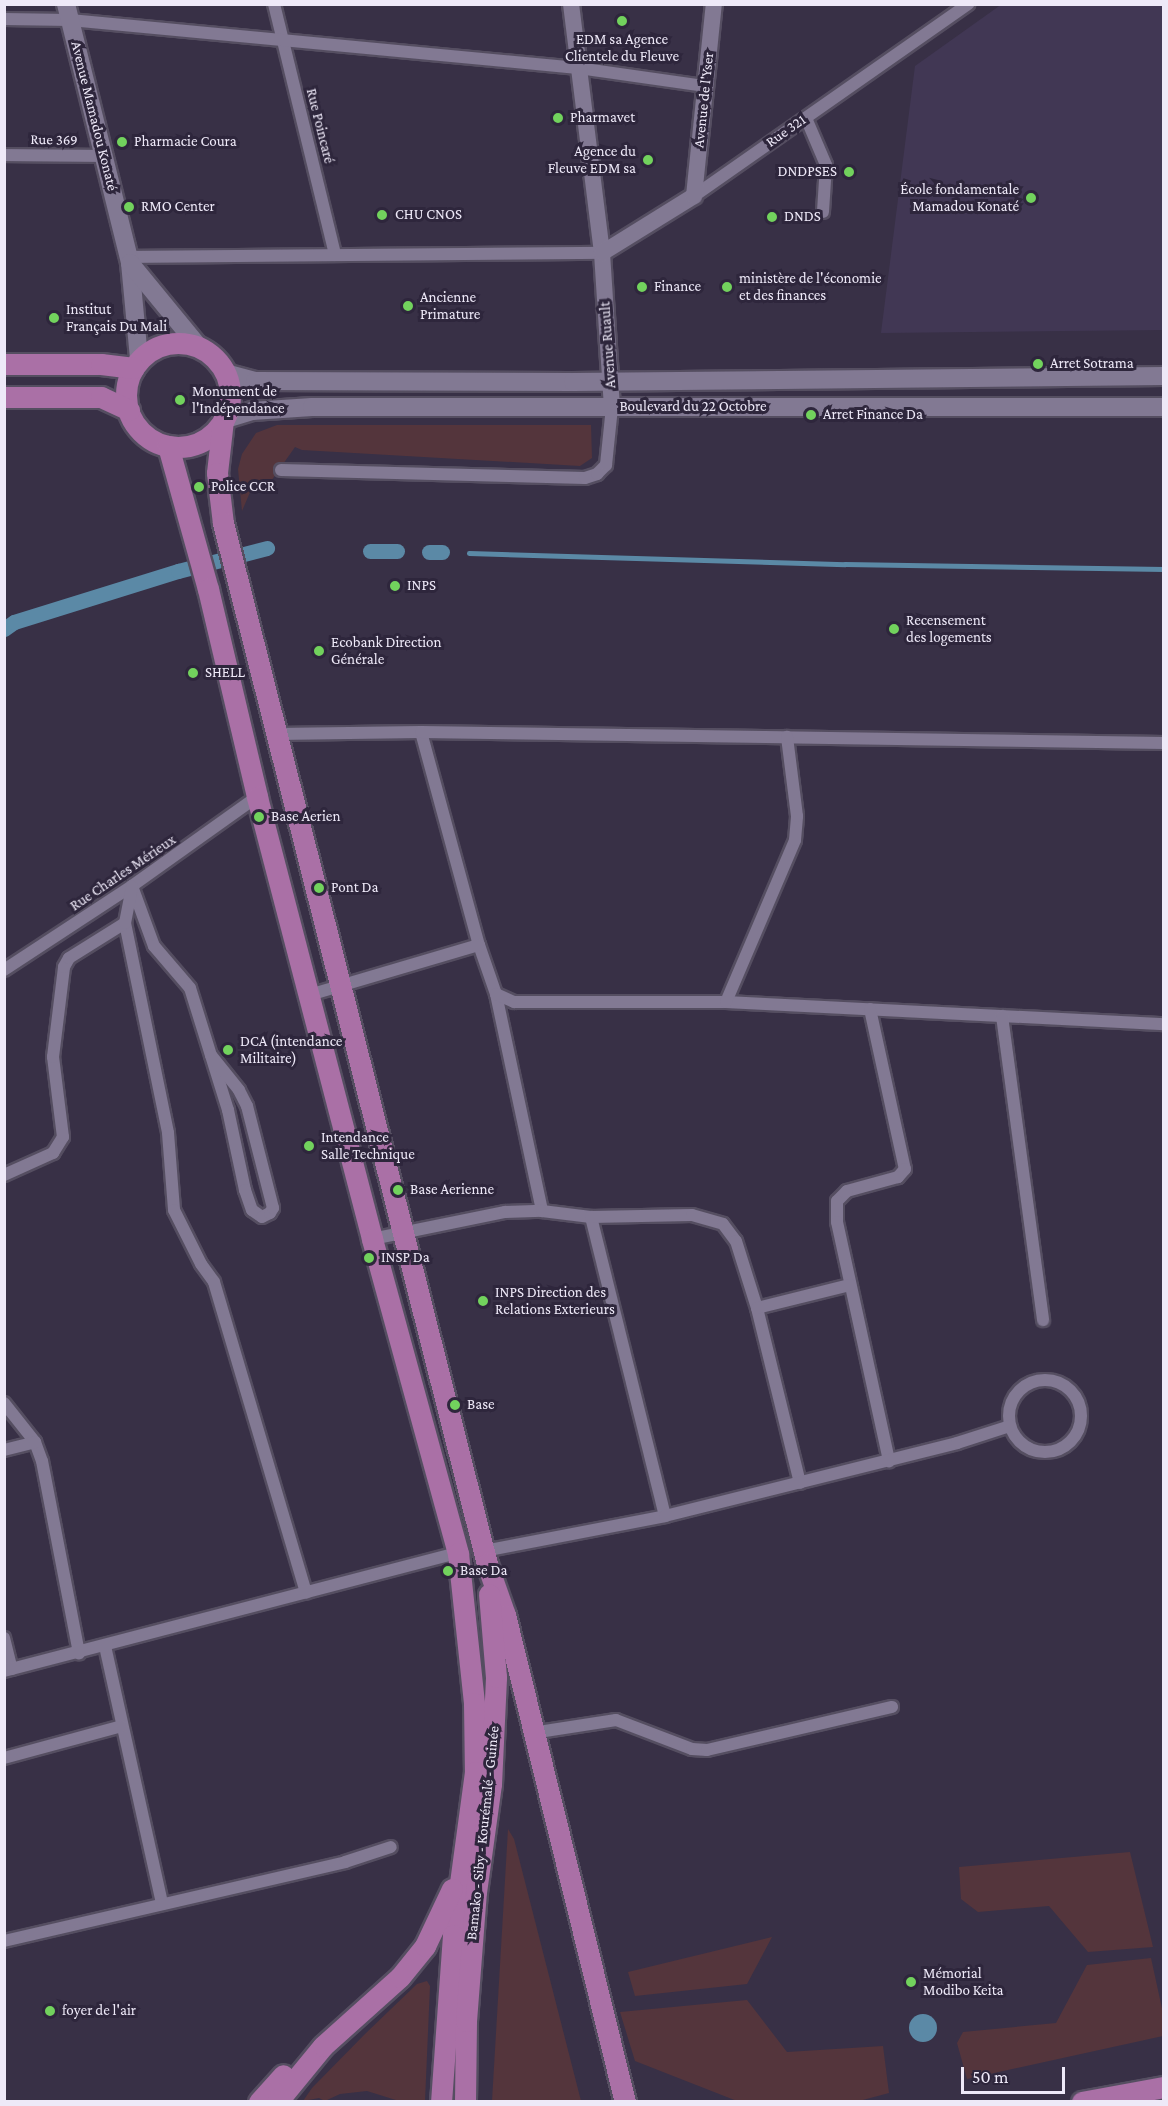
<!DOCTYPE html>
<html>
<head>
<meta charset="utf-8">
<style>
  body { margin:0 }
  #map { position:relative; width:1168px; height:2106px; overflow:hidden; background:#383046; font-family:"Crimson Pro",serif }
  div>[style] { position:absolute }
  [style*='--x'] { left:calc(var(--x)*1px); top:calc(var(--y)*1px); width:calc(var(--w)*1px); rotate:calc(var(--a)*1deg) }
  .built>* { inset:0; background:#413754 }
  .green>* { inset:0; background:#54353c }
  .water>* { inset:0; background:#5b89a6 }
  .round { border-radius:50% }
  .stream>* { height:4.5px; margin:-2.25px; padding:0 2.25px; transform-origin:2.25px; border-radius:2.25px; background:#5b89a6 }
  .canal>* { height:15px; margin:-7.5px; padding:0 7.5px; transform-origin:7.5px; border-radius:7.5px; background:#5b89a6 }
  .roads { filter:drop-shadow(2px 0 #554e61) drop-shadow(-2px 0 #554e61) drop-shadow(0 2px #554e61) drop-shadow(0 -2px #554e61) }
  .minor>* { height:12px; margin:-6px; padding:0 6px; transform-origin:6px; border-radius:6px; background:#827993 }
  .minor>.ring { margin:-6px; padding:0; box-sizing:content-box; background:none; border:12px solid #827993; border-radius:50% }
  .tertiary>* { height:16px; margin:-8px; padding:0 8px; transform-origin:8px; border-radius:8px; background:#827993 }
  .secondary>* { height:18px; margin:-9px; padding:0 9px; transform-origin:9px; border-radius:9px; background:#827993 }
  .trunk>* { height:21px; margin:-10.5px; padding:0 10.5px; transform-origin:10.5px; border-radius:10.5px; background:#aa70a6 }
  .trunk>.ring { margin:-10.5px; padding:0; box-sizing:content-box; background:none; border:21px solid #aa70a6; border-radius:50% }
  .dots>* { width:16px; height:16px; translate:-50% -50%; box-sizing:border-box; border:3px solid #2e263c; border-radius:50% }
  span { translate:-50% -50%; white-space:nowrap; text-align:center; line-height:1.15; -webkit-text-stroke:6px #2e263c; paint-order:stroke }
  .poi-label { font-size:15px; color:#eee9f8 }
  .left { translate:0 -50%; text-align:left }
  .right { translate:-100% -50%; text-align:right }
  .street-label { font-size:15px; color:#eee9f8 }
  .frame { position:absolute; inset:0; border:6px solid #eee9f8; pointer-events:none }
  .scale { position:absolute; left:961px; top:2067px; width:104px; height:27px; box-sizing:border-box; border:3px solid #eee9f8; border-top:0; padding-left:8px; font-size:18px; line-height:21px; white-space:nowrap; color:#eee9f8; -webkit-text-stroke:4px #2e263c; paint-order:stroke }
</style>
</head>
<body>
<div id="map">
  <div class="built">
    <i style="clip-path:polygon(1002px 4px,1163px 5px,1163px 330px,881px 333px,915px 66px)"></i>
  </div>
  <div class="green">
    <i style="clip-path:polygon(277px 425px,591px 425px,592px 458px,580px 466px,302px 450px,295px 447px,269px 484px,254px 483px,242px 511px,238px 469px,242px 454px,256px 433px)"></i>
    <i style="clip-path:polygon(508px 1829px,514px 1839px,581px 2101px,492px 2101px)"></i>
    <i style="clip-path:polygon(1130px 1852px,1153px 1947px,1088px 1952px,1049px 1906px,978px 1912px,961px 1899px,959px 1867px)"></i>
    <i style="clip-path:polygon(772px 1937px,747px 1984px,635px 1996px,628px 1972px)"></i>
    <i style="clip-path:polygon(1151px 1958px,1163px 2013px,1163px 2036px,967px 2079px,957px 2043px,963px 2032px,1056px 2023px,1087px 1965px)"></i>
    <i style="clip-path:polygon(427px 1981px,430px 1986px,425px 2101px,399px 2101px,367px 2091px,340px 2094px,325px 2101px,319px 2098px,303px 2101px,312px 2088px,365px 2034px,417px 1984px)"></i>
    <i style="clip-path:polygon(747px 2000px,787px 2052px,883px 2046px,889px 2093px,859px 2101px,737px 2101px,635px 2061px,620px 2012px)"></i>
  </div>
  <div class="water">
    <i class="round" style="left:909px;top:2014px;width:28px;height:28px"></i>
  </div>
  <div class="stream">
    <i style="--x:469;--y:553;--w:376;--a:1.7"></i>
    <i style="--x:845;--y:564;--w:319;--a:0.9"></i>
  </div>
  <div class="canal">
    <i style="--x:370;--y:551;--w:27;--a:0"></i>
    <i style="--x:429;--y:552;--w:13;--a:0"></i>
    <i style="--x:4;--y:629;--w:12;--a:-35"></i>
    <i style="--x:14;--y:622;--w:172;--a:-17.3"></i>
    <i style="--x:178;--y:571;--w:92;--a:-14.5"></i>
  </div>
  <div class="roads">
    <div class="minor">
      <i style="--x:274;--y:4;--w:258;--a:76.3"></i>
      <i style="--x:4;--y:19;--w:66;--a:0.9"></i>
      <i style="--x:70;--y:20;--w:510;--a:5.4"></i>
      <i style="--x:578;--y:68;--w:128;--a:8.1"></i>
      <i style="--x:806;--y:118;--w:51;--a:66.9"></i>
      <i style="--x:826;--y:165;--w:47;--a:93.7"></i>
      <i style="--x:4;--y:155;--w:99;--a:0.6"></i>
      <i style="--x:694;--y:196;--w:335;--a:-35"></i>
      <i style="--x:128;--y:257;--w:474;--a:-0.5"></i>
      <i style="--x:281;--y:470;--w:304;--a:1.5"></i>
      <i style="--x:585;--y:478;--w:13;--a:-18"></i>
      <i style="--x:597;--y:474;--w:13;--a:-45"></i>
      <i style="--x:606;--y:465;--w:58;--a:-84.1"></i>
      <i style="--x:421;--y:732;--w:221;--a:74.8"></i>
      <i style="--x:479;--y:945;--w:52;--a:70.9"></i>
      <i style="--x:496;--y:994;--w:222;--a:78"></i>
      <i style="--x:277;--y:734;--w:144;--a:-0.8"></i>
      <i style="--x:421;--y:732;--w:743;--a:0.85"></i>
      <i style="--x:132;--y:886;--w:64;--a:69.9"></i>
      <i style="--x:154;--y:946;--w:55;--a:49.4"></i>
      <i style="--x:190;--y:988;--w:128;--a:72.7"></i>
      <i style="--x:228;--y:1110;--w:82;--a:78"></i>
      <i style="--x:245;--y:1190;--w:21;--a:71"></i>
      <i style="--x:252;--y:1210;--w:12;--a:35"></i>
      <i style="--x:262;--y:1217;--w:9;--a:-27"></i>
      <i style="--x:270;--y:1213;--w:6;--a:-59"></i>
      <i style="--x:273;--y:1208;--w:105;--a:-104.3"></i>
      <i style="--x:247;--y:1106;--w:18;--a:-117"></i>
      <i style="--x:239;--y:1090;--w:45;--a:-128.7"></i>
      <i style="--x:125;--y:923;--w:214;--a:78.4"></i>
      <i style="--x:168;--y:1133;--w:77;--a:85.5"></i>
      <i style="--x:174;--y:1210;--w:60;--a:63.4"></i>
      <i style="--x:201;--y:1264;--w:22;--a:54"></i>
      <i style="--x:214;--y:1282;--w:324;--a:73.5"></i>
      <i style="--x:4;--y:970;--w:153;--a:-33.3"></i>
      <i style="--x:132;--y:886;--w:153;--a:-35.5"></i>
      <i style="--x:496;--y:994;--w:20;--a:24"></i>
      <i style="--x:514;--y:1002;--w:212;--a:0"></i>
      <i style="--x:726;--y:1002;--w:439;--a:2.9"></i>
      <i style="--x:309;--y:995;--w:177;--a:-16.4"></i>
      <i style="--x:726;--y:1002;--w:176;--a:-66.9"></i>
      <i style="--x:795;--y:840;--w:24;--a:-85"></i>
      <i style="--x:797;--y:816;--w:80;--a:-97.2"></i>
      <i style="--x:870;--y:1009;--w:164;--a:77.7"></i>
      <i style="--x:905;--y:1169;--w:11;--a:131"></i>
      <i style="--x:898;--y:1177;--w:53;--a:164.6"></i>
      <i style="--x:847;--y:1191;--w:14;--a:135"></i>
      <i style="--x:837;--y:1201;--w:21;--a:90"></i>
      <i style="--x:837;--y:1222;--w:245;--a:77.7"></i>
      <i style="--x:1002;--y:1016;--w:307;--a:82.3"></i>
      <i style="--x:4;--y:1175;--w:54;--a:-24.2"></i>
      <i style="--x:53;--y:1153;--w:19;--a:-58"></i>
      <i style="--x:63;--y:1137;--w:81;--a:-97.1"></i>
      <i style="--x:53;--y:1057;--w:91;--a:-83"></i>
      <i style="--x:64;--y:967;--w:10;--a:-61"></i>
      <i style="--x:69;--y:958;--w:66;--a:-32"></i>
      <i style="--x:125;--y:923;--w:37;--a:-79"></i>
      <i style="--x:591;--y:1217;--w:308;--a:76.1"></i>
      <i style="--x:372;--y:1239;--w:136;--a:-11.5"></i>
      <i style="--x:505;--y:1212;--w:37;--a:-2"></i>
      <i style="--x:542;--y:1211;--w:49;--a:7"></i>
      <i style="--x:591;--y:1217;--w:101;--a:-1.1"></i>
      <i style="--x:692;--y:1215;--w:32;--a:16"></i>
      <i style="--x:723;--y:1224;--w:21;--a:53"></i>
      <i style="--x:736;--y:1241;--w:70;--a:72.6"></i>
      <i style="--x:757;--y:1308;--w:180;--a:76.2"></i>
      <i style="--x:757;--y:1308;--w:96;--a:-13.9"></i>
      <i class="ring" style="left:1009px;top:1380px;width:60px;height:60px"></i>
      <i style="--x:4;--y:1403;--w:50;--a:51.5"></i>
      <i style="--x:35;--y:1442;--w:20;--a:70"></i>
      <i style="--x:42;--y:1461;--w:196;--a:79.1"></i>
      <i style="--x:4;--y:1450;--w:32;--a:-14"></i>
      <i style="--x:484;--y:1551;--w:184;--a:-10.9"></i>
      <i style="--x:665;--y:1516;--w:301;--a:-14"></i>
      <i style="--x:957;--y:1443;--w:56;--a:-17.8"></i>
      <i style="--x:4;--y:1638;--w:32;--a:76"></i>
      <i style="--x:105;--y:1646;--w:264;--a:77.5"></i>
      <i style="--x:4;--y:1671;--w:469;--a:-14.6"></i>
      <i style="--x:532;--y:1733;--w:85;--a:-8.8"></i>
      <i style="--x:616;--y:1720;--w:81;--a:20.9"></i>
      <i style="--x:692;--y:1749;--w:15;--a:4"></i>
      <i style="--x:707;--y:1750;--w:190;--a:-13.1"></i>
      <i style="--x:4;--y:1758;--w:122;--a:-15.2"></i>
      <i style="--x:4;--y:1941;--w:350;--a:-13"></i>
      <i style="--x:345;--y:1862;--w:48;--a:-18.1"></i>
    </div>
    <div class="tertiary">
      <i style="--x:571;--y:4;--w:251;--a:82.9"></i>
      <i style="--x:602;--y:253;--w:154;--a:86.3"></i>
      <i style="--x:602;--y:253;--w:108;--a:-31.8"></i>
      <i style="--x:694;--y:196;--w:193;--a:-84.1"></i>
    </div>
    <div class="secondary">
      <i style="--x:66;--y:4;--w:267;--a:76.1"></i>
      <i style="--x:130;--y:263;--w:96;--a:84.6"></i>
      <i style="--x:130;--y:263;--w:109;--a:50.6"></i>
      <i style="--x:225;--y:373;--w:31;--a:15"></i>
      <i style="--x:255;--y:381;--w:318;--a:0.2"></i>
      <i style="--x:573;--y:382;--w:591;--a:-0.58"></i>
      <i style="--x:223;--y:420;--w:30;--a:-17"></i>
      <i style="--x:252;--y:411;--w:60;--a:-3.8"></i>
      <i style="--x:312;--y:407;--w:852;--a:0"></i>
    </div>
    <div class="trunk">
      <i class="ring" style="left:126px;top:343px;width:83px;height:83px"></i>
      <i style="--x:4;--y:364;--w:97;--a:0"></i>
      <i style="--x:101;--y:364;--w:33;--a:7"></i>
      <i style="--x:4;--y:397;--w:97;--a:0"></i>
      <i style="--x:101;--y:397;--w:31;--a:25"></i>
      <i style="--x:223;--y:420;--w:53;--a:96.5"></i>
      <i style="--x:217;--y:473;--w:50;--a:83.2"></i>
      <i style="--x:223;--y:523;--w:1074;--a:75.77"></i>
      <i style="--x:487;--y:1564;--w:54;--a:70.6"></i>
      <i style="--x:505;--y:1615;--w:502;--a:76.16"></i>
      <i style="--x:168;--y:446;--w:148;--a:74.4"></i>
      <i style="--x:208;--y:589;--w:214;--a:76.7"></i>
      <i style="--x:257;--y:797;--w:457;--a:75.4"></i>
      <i style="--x:372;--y:1239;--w:326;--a:74.7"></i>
      <i style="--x:458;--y:1553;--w:151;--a:83.9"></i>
      <i style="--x:474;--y:1703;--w:69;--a:89.2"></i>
      <i style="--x:475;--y:1772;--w:164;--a:97.7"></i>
      <i style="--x:453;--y:1935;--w:167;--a:94.1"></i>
      <i style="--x:259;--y:2102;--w:36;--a:-48"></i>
      <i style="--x:277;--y:2102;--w:72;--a:-50.6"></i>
      <i style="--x:323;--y:2046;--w:103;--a:-41.9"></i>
      <i style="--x:400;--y:1977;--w:40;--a:-51"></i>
      <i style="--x:425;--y:1946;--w:63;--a:-64.7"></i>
      <i style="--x:465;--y:2102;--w:81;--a:-89.3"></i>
      <i style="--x:466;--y:2021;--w:129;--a:-85.6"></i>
      <i style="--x:476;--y:1892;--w:109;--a:-82.1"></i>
      <i style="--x:491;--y:1784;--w:107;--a:-87.3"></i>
      <i style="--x:496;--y:1677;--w:83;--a:-94.8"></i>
      <i style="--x:1082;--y:2102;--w:83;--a:-10.4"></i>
    </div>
  </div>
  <div class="dots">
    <i style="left:622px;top:21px;background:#72d25d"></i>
    <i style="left:558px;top:118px;background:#72d25d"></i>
    <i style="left:122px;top:142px;background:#72d25d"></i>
    <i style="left:648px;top:160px;background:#72d25d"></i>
    <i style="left:849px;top:172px;background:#72d25d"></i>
    <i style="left:1031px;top:198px;background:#72d25d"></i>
    <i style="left:129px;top:207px;background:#72d25d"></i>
    <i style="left:382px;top:215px;background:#72d25d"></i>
    <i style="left:772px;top:217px;background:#72d25d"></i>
    <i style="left:642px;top:287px;background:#72d25d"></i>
    <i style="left:727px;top:287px;background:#72d25d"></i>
    <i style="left:408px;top:306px;background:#72d25d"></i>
    <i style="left:54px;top:318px;background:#72d25d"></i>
    <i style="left:1038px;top:364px;background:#72d25d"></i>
    <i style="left:180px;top:400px;background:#72d25d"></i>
    <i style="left:811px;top:415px;background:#72d25d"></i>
    <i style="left:199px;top:487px;background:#72d25d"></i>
    <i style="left:395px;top:586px;background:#72d25d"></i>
    <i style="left:894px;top:629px;background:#72d25d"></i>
    <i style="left:319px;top:651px;background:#72d25d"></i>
    <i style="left:193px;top:673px;background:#72d25d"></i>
    <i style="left:259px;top:817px;background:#72d25d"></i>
    <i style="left:319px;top:888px;background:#72d25d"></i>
    <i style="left:228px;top:1050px;background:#72d25d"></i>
    <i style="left:309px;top:1146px;background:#72d25d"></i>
    <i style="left:398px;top:1190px;background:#72d25d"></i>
    <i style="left:369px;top:1258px;background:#72d25d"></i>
    <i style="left:483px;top:1301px;background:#72d25d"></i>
    <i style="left:455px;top:1405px;background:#72d25d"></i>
    <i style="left:448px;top:1571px;background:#72d25d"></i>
    <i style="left:911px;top:1982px;background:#72d25d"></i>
    <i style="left:50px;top:2011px;background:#72d25d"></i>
  </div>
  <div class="poi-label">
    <span style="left:622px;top:48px">EDM sa Agence<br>Clientele du Fleuve</span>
    <span class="left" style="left:570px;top:118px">Pharmavet</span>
    <span class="left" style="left:134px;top:142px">Pharmacie Coura</span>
    <span class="right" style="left:636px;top:160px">Agence du<br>Fleuve EDM sa</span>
    <span class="right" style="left:837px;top:172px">DNDPSES</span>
    <span class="right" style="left:1019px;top:198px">École fondamentale<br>Mamadou Konaté</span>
    <span class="left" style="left:141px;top:207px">RMO Center</span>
    <span class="left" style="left:395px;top:215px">CHU CNOS</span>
    <span class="left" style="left:784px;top:217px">DNDS</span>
    <span class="left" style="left:739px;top:287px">ministère de l'économie<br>et des finances</span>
    <span class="left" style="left:654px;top:287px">Finance</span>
    <span class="left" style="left:420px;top:306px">Ancienne<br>Primature</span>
    <span class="left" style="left:66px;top:318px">Institut<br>Français Du Mali</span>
    <span class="left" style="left:1050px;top:364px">Arret Sotrama</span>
    <span class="left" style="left:192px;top:400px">Monument de<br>l'Indépendance</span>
    <span class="left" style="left:823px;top:415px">Arret Finance Da</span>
    <span class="left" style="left:211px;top:487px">Police CCR</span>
    <span class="left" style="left:407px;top:586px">INPS</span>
    <span class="left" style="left:906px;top:629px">Recensement<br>des logements</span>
    <span class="left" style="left:331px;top:651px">Ecobank Direction<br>Générale</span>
    <span class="left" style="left:205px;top:673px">SHELL</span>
    <span class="left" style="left:271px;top:817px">Base Aerien</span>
    <span class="left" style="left:331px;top:888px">Pont Da</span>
    <span class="left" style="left:240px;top:1050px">DCA (intendance<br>Militaire)</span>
    <span class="left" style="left:321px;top:1146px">Intendance<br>Salle Technique</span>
    <span class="left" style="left:410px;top:1190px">Base Aerienne</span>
    <span class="left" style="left:381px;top:1258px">INSP Da</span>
    <span class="left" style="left:495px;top:1301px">INPS Direction des<br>Relations Exterieurs</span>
    <span class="left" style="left:467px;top:1405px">Base</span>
    <span class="left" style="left:460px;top:1571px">Base Da</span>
    <span class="left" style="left:923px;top:1982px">Mémorial<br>Modibo Keita</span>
    <span class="left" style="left:62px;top:2011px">foyer de l'air</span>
  </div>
  <div class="street-label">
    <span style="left:704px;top:100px;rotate:-84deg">Avenue de l'Yser</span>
    <span style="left:94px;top:116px;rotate:76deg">Avenue Mamadou Konaté</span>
    <span style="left:320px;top:126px;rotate:76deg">Rue Poincaré</span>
    <span style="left:786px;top:131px;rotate:-35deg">Rue 321</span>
    <span style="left:54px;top:140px;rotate:1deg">Rue 369</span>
    <span style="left:608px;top:345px;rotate:-94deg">Avenue Ruault</span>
    <span style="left:693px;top:407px">Boulevard du 22 Octobre</span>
    <span style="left:123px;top:873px;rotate:-34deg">Rue Charles Mérieux</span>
    <span style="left:483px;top:1833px;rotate:-84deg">Bamako - Siby - Kourémalé - Guinée</span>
  </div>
  <div class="frame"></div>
  <div class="scale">50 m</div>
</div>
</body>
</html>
